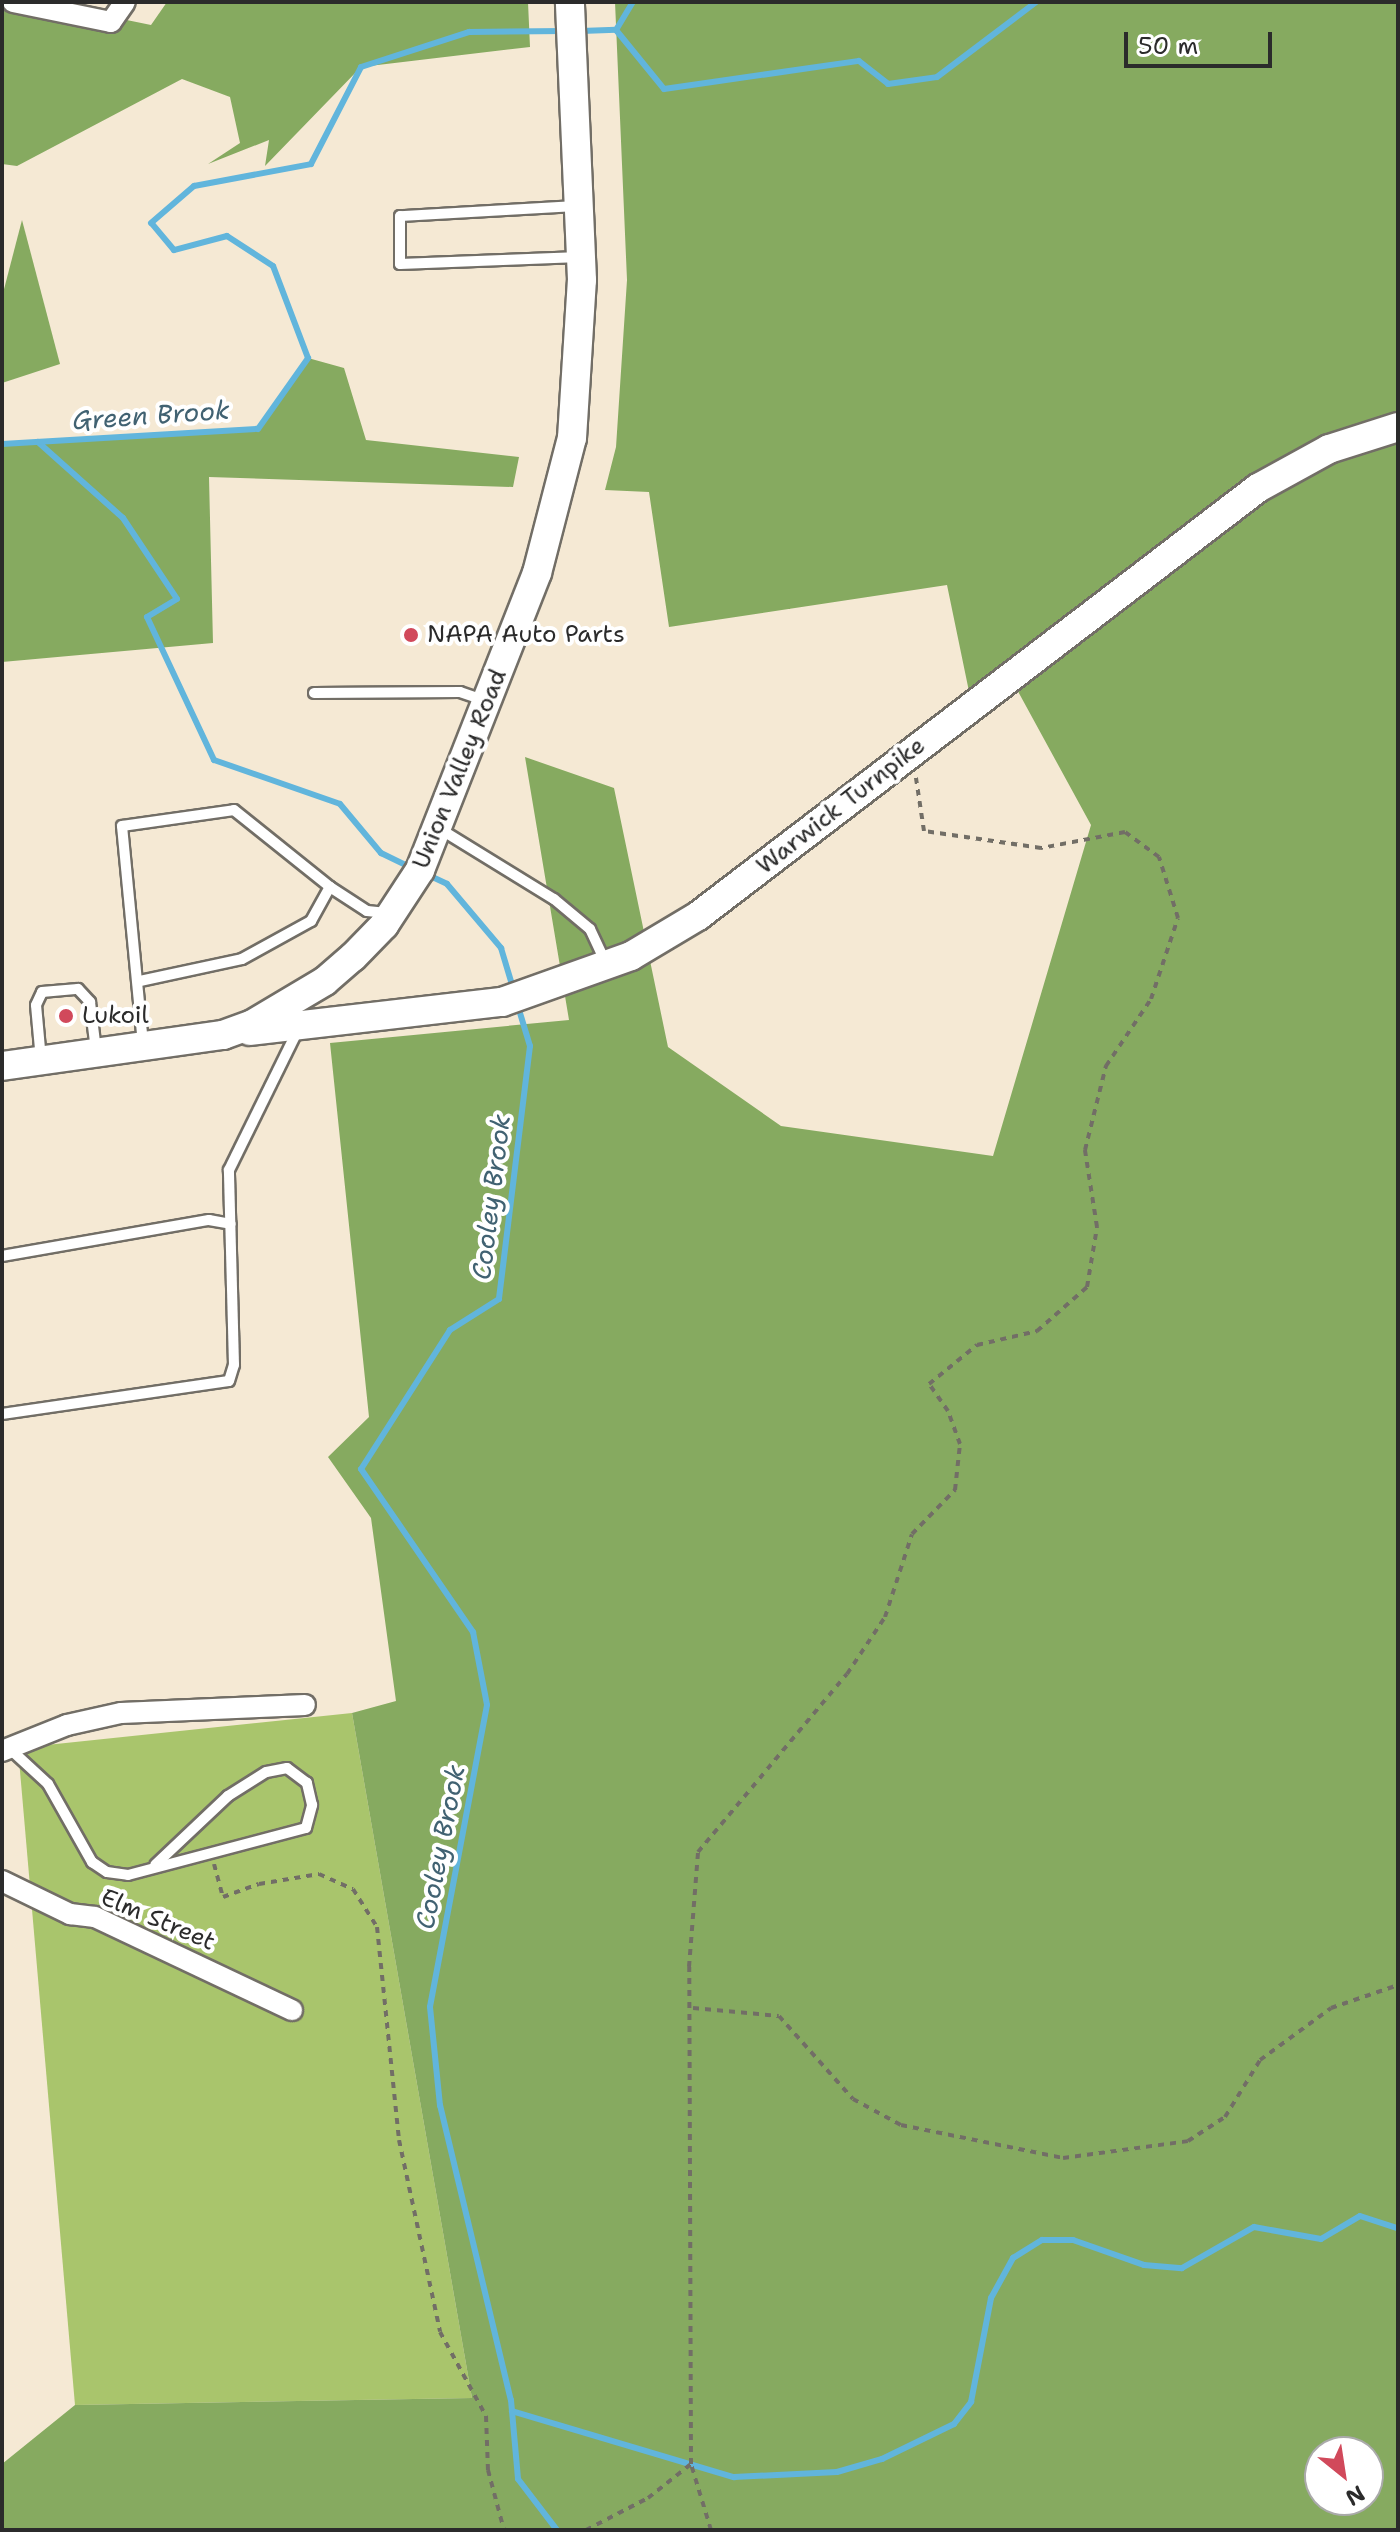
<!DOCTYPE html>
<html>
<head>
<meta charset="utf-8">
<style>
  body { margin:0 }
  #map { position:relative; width:1400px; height:2532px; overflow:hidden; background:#f5e9d4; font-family:"Shantell Sans",sans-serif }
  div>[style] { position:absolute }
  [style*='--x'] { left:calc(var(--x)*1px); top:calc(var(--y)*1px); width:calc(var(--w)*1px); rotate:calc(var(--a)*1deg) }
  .green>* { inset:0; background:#a9c56c }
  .forest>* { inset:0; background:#86aa60 }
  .stream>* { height:6px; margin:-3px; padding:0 3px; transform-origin:3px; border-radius:3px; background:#61b5dc }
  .path>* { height:4px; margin-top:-2px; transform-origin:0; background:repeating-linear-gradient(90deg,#726e66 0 6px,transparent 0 12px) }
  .roads { filter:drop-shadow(2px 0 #726e66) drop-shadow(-2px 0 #726e66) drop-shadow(0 2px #726e66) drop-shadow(0 -2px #726e66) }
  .lane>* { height:10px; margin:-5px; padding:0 5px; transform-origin:5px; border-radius:5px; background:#fff }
  .street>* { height:20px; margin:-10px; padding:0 10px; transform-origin:10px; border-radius:10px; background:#fff }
  .secondary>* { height:28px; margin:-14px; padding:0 14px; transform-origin:14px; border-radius:14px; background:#fff }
  .dots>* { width:22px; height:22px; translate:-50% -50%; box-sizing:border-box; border:4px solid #fff; border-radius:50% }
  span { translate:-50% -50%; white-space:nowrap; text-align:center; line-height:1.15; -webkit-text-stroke:8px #fff; paint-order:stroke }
  .poi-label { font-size:24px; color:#2b2b2b }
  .left { translate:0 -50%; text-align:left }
  .street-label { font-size:24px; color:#2b2b2b }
  .water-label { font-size:26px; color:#416272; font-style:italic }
  .frame { position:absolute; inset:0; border:4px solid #2b2b2b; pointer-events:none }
  .north { position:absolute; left:1304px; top:2436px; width:80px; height:80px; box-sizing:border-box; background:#fff; border:2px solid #aaa; border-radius:50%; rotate:150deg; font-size:22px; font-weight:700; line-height:32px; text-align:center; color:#2b2b2b }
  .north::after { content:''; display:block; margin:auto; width:28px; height:36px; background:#d1495b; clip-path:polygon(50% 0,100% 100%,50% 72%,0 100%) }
  .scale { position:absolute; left:1124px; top:32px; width:148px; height:36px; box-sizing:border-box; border:4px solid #2b2b2b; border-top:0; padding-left:10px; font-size:24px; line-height:28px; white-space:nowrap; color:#2b2b2b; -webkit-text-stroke:6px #fff; paint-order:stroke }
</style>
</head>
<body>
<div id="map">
  <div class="green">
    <i style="clip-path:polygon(352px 1713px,472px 2398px,75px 2405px,18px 1748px)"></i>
  </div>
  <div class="forest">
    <i style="clip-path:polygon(2px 2px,39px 2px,151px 25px,167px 2px,528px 2px,530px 47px,361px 67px,265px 166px,269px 140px,208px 164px,240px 143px,230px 97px,182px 79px,17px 166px,2px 164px)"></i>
    <i style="clip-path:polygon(evenodd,615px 2px,1398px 2px,1398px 2530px,2px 2530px,2px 2464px,75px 2405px,472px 2398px,352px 1713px,396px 1701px,371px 1518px,328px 1457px,369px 1417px,330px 1043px,569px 1020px,525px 757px,614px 788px,668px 1047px,781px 1126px,993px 1156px,1091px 825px,1009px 675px,972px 706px,947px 585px,669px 627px,649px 492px,605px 490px,616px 447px,627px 280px,615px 2px,1320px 2452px,1368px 2452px,1368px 2500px,1320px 2500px,1320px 2452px)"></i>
    <i style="clip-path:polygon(22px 220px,60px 364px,2px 383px,2px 297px)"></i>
    <i style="clip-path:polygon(308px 358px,344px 368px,366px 440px,519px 457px,513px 487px,209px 477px,213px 643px,2px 662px,2px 444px,258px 429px)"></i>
  </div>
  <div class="stream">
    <i style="--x:616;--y:30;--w:76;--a:50.9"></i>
    <i style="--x:664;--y:89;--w:197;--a:-8.2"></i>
    <i style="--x:859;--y:61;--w:37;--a:38"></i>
    <i style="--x:888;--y:84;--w:49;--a:-8.1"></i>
    <i style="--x:937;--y:77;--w:124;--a:-37.1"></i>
    <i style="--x:581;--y:31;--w:35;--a:-2"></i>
    <i style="--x:616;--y:30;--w:33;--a:-59"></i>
    <i style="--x:38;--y:442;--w:114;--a:41.8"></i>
    <i style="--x:123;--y:518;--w:97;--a:56.3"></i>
    <i style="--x:177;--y:599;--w:35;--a:149"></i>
    <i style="--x:147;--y:617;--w:158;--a:64.9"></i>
    <i style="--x:214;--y:760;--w:133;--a:19.2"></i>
    <i style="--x:340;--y:804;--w:64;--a:50.1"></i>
    <i style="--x:381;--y:853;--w:34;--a:26"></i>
    <i style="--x:2;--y:444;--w:256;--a:-3.4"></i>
    <i style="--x:258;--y:429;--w:87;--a:-54.8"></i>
    <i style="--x:308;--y:358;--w:98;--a:-110.8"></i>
    <i style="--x:273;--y:266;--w:55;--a:-146.9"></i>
    <i style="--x:227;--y:236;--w:55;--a:165.2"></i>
    <i style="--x:174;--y:250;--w:35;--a:-130"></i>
    <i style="--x:151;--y:223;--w:57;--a:-40.7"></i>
    <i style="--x:194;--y:186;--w:119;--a:-10.6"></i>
    <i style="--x:311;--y:164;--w:109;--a:-62.7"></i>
    <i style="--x:361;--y:67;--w:114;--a:-18"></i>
    <i style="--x:469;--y:32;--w:97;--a:-0.6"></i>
    <i style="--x:426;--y:874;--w:23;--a:25"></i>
    <i style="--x:447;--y:884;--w:84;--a:49.8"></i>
    <i style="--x:501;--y:948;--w:42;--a:73.3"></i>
    <i style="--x:517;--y:1003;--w:45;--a:73.2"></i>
    <i style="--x:530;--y:1046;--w:255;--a:97"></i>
    <i style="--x:499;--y:1299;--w:58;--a:147.7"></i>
    <i style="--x:450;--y:1330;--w:165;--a:122.6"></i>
    <i style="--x:361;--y:1469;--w:198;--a:55.5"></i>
    <i style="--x:473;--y:1632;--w:74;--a:79.1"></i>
    <i style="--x:487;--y:1705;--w:307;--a:100.7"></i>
    <i style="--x:430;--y:2007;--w:99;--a:84.2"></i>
    <i style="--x:440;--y:2105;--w:303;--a:76.5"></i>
    <i style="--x:511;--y:2400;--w:79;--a:84.9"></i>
    <i style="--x:518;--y:2479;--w:64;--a:52.6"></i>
    <i style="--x:512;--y:2411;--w:232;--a:16.6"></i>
    <i style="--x:734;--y:2477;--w:103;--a:-2.8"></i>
    <i style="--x:837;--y:2472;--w:47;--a:-16.1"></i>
    <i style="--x:882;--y:2459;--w:80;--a:-25.9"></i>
    <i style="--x:954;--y:2424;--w:28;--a:-52"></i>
    <i style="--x:971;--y:2402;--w:106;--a:-79.1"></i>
    <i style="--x:991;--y:2298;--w:46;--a:-61.2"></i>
    <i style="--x:1013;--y:2258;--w:34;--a:-32"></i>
    <i style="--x:1042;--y:2240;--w:31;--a:0"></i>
    <i style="--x:1073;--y:2240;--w:75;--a:19.4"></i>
    <i style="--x:1144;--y:2265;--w:38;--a:5"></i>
    <i style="--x:1182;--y:2268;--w:83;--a:-29.7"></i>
    <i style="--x:1254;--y:2227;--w:68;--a:10.2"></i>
    <i style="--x:1321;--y:2239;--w:45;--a:-30.5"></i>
    <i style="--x:1360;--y:2216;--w:40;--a:18"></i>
  </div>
  <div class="path">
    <i style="--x:214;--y:1864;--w:34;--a:75"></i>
    <i style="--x:223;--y:1897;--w:38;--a:-20"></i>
    <i style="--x:259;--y:1884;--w:61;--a:-9.5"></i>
    <i style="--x:319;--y:1874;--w:37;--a:24"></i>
    <i style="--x:353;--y:1889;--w:45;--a:57.7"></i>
    <i style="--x:377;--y:1927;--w:214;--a:84.1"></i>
    <i style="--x:399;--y:2140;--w:196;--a:77.9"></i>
    <i style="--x:440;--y:2332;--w:96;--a:61.3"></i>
    <i style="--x:486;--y:2416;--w:54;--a:87.9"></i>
    <i style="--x:488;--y:2470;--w:62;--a:75.1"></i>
    <i style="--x:693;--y:2008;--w:86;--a:5.3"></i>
    <i style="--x:779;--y:2016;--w:111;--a:48.3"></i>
    <i style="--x:853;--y:2099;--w:55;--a:28.4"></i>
    <i style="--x:901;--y:2125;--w:165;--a:11.5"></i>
    <i style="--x:1063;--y:2158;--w:126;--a:-7.7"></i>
    <i style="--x:1188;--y:2141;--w:44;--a:-33"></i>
    <i style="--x:1225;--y:2117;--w:67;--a:-58.4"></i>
    <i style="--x:1260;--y:2060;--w:88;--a:-36.2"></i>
    <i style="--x:1331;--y:2008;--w:71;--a:-18.9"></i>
    <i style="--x:586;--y:2530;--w:70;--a:-27.3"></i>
    <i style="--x:648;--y:2498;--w:55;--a:-38.3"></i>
    <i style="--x:711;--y:2530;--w:69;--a:-106.9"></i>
    <i style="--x:691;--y:2464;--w:497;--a:-90.2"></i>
    <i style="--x:689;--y:1967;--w:115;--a:-85.5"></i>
    <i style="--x:698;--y:1852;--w:232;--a:-50.1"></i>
    <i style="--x:847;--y:1674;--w:69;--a:-56.3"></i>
    <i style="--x:885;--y:1617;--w:87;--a:-72"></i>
    <i style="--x:912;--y:1534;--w:62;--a:-45.7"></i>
    <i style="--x:955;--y:1490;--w:46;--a:-83.8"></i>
    <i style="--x:960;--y:1444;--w:35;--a:-110"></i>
    <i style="--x:948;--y:1411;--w:33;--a:-125"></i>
    <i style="--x:929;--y:1384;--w:62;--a:-39.1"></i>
    <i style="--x:977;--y:1345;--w:62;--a:-13.1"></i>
    <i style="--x:1037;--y:1331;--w:67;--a:-41.3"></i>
    <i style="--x:1087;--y:1287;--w:61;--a:-80.5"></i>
    <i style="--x:1097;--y:1227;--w:78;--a:-98.9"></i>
    <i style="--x:1085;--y:1150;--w:87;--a:-76"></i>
    <i style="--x:1106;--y:1066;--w:81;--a:-56.1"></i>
    <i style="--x:1151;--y:999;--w:85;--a:-71.6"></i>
    <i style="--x:1178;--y:918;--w:64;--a:-107.3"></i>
    <i style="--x:1159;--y:857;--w:42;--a:-143.7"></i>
    <i style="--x:1125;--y:832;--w:86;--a:169.2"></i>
    <i style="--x:1041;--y:848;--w:118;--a:-171.7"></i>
    <i style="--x:924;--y:831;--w:54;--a:-98.6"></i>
  </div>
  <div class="roads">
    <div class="lane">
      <i style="--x:576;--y:206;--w:176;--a:176.7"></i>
      <i style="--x:400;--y:216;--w:48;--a:90"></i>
      <i style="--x:400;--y:264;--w:180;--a:-2.2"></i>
      <i style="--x:314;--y:693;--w:146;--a:-0.4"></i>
      <i style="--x:460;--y:692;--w:28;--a:19"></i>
      <i style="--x:440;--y:829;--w:134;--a:31.6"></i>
      <i style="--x:554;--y:899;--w:47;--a:39.8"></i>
      <i style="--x:590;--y:929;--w:35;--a:65"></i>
      <i style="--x:140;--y:981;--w:104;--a:-12.2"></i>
      <i style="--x:242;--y:959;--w:79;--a:-28.8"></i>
      <i style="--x:311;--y:921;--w:39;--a:-61"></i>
      <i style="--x:143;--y:1044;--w:219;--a:-95.5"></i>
      <i style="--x:122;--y:826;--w:113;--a:-8.1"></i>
      <i style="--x:234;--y:810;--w:123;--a:38.7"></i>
      <i style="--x:330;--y:887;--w:44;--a:33"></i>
      <i style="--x:367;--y:911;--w:20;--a:6"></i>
      <i style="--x:41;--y:1060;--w:55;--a:-95.2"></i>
      <i style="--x:36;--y:1005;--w:14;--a:-65"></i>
      <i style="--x:42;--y:992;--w:36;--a:-5"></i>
      <i style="--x:78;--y:989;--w:18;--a:47"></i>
      <i style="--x:90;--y:1002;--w:48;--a:82.9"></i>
      <i style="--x:2;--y:1256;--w:210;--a:-9.9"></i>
      <i style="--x:209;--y:1220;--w:22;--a:10"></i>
      <i style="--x:2;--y:1414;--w:229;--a:-8.3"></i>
      <i style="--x:229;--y:1381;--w:17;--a:-73"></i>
      <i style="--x:234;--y:1365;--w:195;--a:-91.5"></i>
      <i style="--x:229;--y:1170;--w:156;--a:-63.8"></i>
      <i style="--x:9;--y:1748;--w:53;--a:42.7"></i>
      <i style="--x:48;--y:1784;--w:90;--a:60.6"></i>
      <i style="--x:92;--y:1862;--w:18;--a:34"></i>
      <i style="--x:107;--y:1872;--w:21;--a:8"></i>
      <i style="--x:128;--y:1875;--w:184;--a:-14.8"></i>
      <i style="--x:306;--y:1828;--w:24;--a:-75"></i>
      <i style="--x:312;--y:1805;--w:23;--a:-103"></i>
      <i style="--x:307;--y:1783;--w:25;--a:-143"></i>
      <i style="--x:287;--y:1768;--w:21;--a:169"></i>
      <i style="--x:266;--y:1772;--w:45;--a:147.7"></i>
      <i style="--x:228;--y:1796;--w:100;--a:136.6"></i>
    </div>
    <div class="street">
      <i style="--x:13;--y:2;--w:100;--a:11.5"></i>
      <i style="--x:111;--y:22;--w:24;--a:-55"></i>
      <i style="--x:2;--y:1751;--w:70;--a:-21.8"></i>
      <i style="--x:67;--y:1725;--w:55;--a:-12.5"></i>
      <i style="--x:121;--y:1713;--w:184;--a:-2.5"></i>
      <i style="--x:2;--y:1881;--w:76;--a:25.9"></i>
      <i style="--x:70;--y:1914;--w:25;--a:7"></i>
      <i style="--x:95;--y:1917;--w:218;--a:25.3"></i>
    </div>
    <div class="secondary">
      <i style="--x:250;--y:1031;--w:254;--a:-6.6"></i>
      <i style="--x:502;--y:1002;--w:137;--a:-19.6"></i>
      <i style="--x:631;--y:956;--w:78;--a:-30.8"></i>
      <i style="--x:698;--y:916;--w:705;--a:-37.39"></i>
      <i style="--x:1258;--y:488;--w:81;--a:-28.8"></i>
      <i style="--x:1329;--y:449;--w:72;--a:-17.7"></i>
      <i style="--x:2;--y:1066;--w:223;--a:-8"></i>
      <i style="--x:223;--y:1035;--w:30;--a:-20"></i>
      <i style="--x:251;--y:1025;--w:86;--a:-30.7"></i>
      <i style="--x:325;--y:981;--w:37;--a:-41"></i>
      <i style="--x:353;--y:957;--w:45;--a:-45.9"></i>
      <i style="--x:384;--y:925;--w:66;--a:-56.8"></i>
      <i style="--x:420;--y:870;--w:319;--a:-68.5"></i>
      <i style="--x:537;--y:573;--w:139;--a:-75.5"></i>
      <i style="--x:572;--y:438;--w:158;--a:-86.4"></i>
      <i style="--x:582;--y:280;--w:278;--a:-92.5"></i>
    </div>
  </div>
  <div class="dots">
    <i style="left:411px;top:635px;background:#d1495b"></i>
    <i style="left:66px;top:1016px;background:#d1495b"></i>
  </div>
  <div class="poi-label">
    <span class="left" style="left:427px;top:635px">NAPA Auto Parts</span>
    <span class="left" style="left:82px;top:1016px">Lukoil</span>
  </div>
  <div class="street-label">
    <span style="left:460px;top:769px;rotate:-68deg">Union Valley Road</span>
    <span style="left:841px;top:806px;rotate:-38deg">Warwick Turnpike</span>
    <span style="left:158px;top:1920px;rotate:23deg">Elm Street</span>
  </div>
  <div class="water-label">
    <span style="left:151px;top:415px;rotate:-4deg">Green Brook</span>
    <span style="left:491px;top:1197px;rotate:-83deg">Cooley Brook</span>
    <span style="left:440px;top:1847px;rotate:-79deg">Cooley Brook</span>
  </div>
  <div class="frame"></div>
  <div class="north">N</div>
  <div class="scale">50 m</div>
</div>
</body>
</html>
